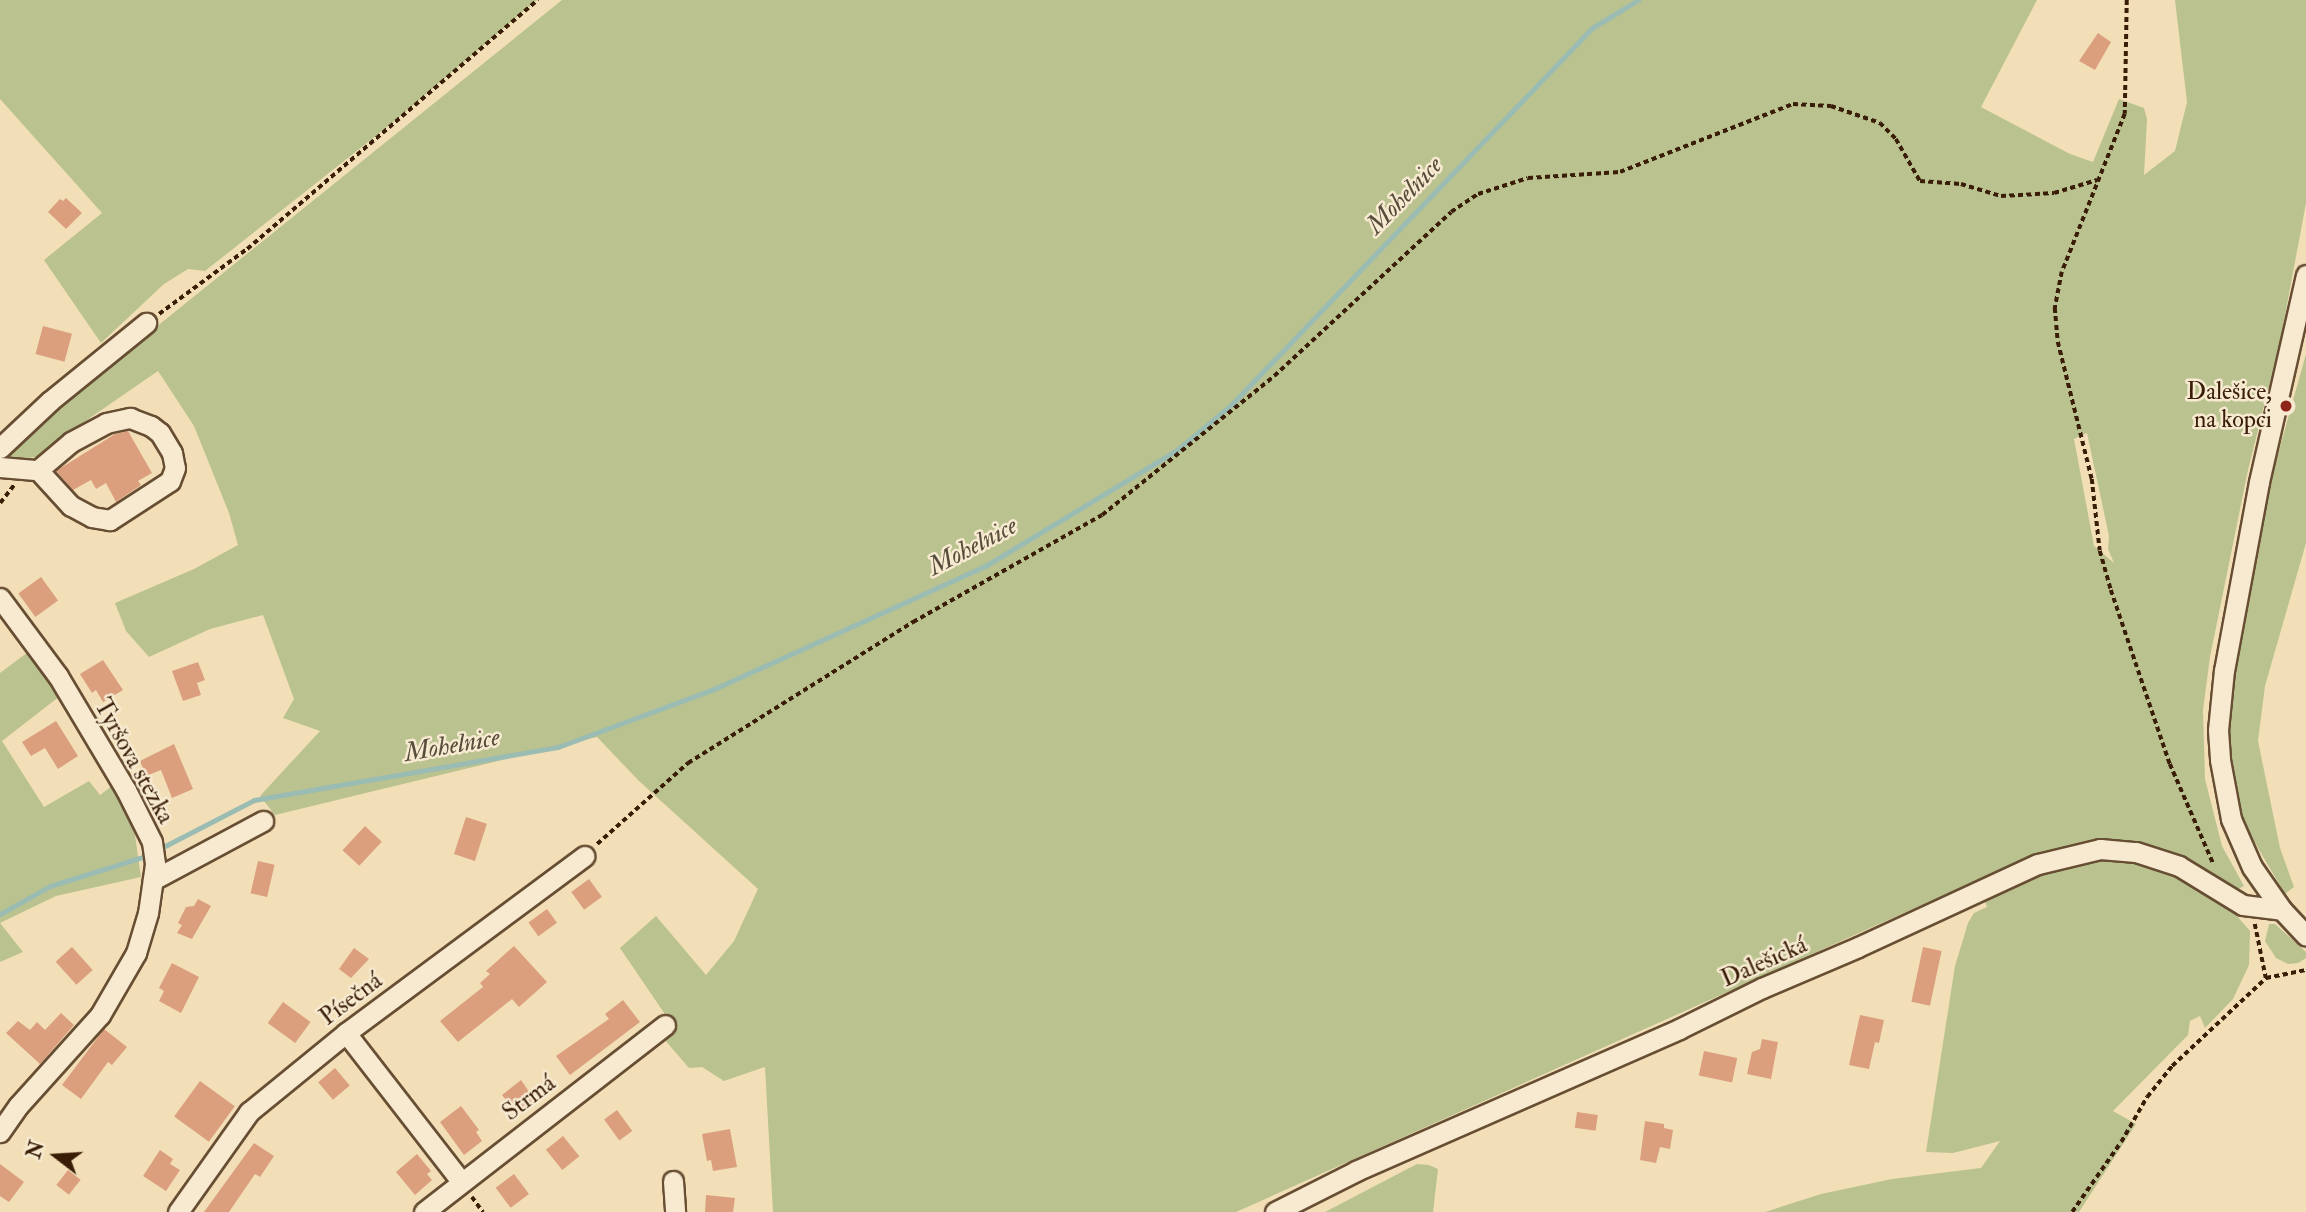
<!DOCTYPE html>
<html>
<head>
<meta charset="utf-8">
<style>
  body { margin:0 }
  #map { position:relative; width:2306px; height:1212px; overflow:hidden; background:#f2dfb8; font-family:"IM FELL Double Pica",serif }
  div>[style] { position:absolute }
  [style*='--x'] { left:calc(var(--x)*1px); top:calc(var(--y)*1px); width:calc(var(--w)*1px); rotate:calc(var(--a)*1deg) }
  .green>* { inset:0; background:#bac28f }
  .stream>* { height:5px; margin:-2.5px; padding:0 2.5px; transform-origin:2.5px; border-radius:2.5px; background:#9bbcb3 }
  .building>* { inset:0; background:#db9f7e; transform-origin:0 0 }
  .path>* { height:3.5px; margin-top:-1.75px; transform-origin:0; background:repeating-linear-gradient(90deg,#391d07 0 5px,transparent 0 8.5px) }
  .roads { filter:drop-shadow(2px 0 #674e33) drop-shadow(-2px 0 #674e33) drop-shadow(0 2px #674e33) drop-shadow(0 -2px #674e33) }
  .minor>* { height:19px; margin:-9.5px; padding:0 9.5px; transform-origin:9.5px; border-radius:9.5px; background:#f7ead1 }
  .dots>* { width:19px; height:19px; translate:-50% -50%; box-sizing:border-box; border:4px solid #f7ead1; border-radius:50% }
  span { translate:-50% -50%; white-space:nowrap; text-align:center; line-height:1.15; -webkit-text-stroke:5px #f7ead1; paint-order:stroke }
  .poi-label { font-size:24px; color:#391d07 }
  .right { translate:-100% -50%; text-align:right }
  .street-label { font-size:24px; color:#391d07 }
  .water-label { font-size:26px; color:#564d3b; font-style:italic }
  .north { position:absolute; left:21px; top:1121px; width:70px; height:70px; -webkit-text-stroke:5px #f7ead1; paint-order:stroke; rotate:287deg; font-size:19px; font-weight:700; line-height:28px; text-align:center; color:#391d07 }
  .north::after { content:''; display:block; margin:auto; width:24px; height:32px; background:#391d07; clip-path:polygon(50% 0,100% 100%,50% 72%,0 100%) }
</style>
</head>
<body>
<div id="map">
  <div class="green">
    <i style="clip-path:polygon(0 0,537px 0,392px 123px,205px 271px,188px 269px,164px 284px,101px 343px,44px 260px,102px 213px,0 99px)"></i>
    <i style="clip-path:polygon(evenodd,562px 0,2037px 0,1981px 107px,2070px 154px,2093px 162px,2119px 99px,2144px 108px,2147px 119px,2144px 175px,2175px 151px,2187px 102px,2175px 0,2306px 0,2306px 203px,2280px 342px,2248px 470px,2210px 657px,2203px 710px,2205px 779px,2222px 846px,2244px 886px,2236px 890px,2199px 865px,2150px 847px,2095px 841px,2040px 852px,1236px 1212px,773px 1212px,765px 1067px,724px 1081px,702px 1067px,689px 1068px,664px 1039px,675px 1029px,620px 948px,656px 916px,706px 975px,734px 941px,758px 889px,639px 781px,597px 737px,275px 815px,260px 796px,320px 731px,283px 718px,294px 699px,263px 615px,210px 629px,149px 657px,126px 631px,115px 603px,194px 569px,238px 545px,229px 513px,194px 426px,158px 371px,68px 433px,42px 456px,14px 460px,3px 455px,140px 340px,562px 0,2087px 433px,2109px 536px,2108px 549px,2114px 563px,2094px 546px,2074px 439px,2087px 433px)"></i>
    <i style="clip-path:polygon(2306px 354px,2306px 543px,2265px 686px,2258px 741px,2280px 848px,2294px 887px,2285px 894px,2241px 819px,2229px 771px,2225px 710px,2258px 525px)"></i>
    <i style="clip-path:polygon(28px 652px,60px 696px,2px 741px,44px 807px,89px 781px,100px 795px,116px 783px,132px 815px,141px 877px,56px 896px,0 923px,0 673px)"></i>
    <i style="clip-path:polygon(2086px 857px,2141px 860px,2189px 881px,2197px 888px,2204px 888px,2229px 907px,2250px 931px,2249px 965px,2233px 999px,2205px 1028px,2200px 1016px,2190px 1021px,2188px 1035px,2113px 1111px,2136px 1124px,2079px 1212px,1765px 1212px,1821px 1194px,1892px 1179px,1981px 1168px,2000px 1141px,1953px 1153px,1926px 1152px,1955px 966px,1968px 923px,1974px 913px,1987px 907px,1983px 896px,2035px 870px)"></i>
    <i style="clip-path:polygon(0 923px,23px 952px,0 962px)"></i>
    <i style="clip-path:polygon(2269px 924px,2275px 924px,2306px 952px,2306px 958px,2298px 963px,2288px 964px,2276px 958px,2265px 941px)"></i>
    <i style="clip-path:polygon(1417px 1164px,1429px 1165px,1438px 1169px,1433px 1212px,1325px 1212px)"></i>
  </div>
  <div class="stream">
    <i style="--x:165;--y:846;--w:100;--a:-27.3"></i>
    <i style="--x:254;--y:800;--w:309;--a:-9.9"></i>
    <i style="--x:558;--y:747;--w:166;--a:-20.4"></i>
    <i style="--x:714;--y:689;--w:300;--a:-24.4"></i>
    <i style="--x:987;--y:565;--w:222;--a:-31.2"></i>
    <i style="--x:1177;--y:450;--w:72;--a:-39.9"></i>
    <i style="--x:1232;--y:404;--w:521;--a:-46.25"></i>
    <i style="--x:1592;--y:28;--w:54;--a:-31.3"></i>
    <i style="--x:0;--y:914;--w:57;--a:-29.2"></i>
    <i style="--x:50;--y:886;--w:101;--a:-17.4"></i>
  </div>
  <div class="building">
    <i style="clip-path:polygon(2098px 33px,2111px 42px,2095px 70px,2079px 61px)"></i>
    <i style="clip-path:polygon(66px 198px,82px 213px,66px 229px,48px 212px,60px 199px,63px 201px)"></i>
    <i style="left:43px;top:326px;width:30px;height:29px;rotate:15deg"></i>
    <i style="clip-path:polygon(128px 431px,152px 473px,138px 481px,141px 485px,116px 502px,106px 483px,96px 489px,91px 480px,73px 490px,56px 471px,115px 434px)"></i>
    <i style="left:41px;top:577px;width:29px;height:28px;rotate:54deg"></i>
    <i style="clip-path:polygon(103px 660px,123px 690px,103px 702px,96px 690px,92px 693px,80px 674px)"></i>
    <i style="clip-path:polygon(198px 662px,205px 680px,197px 683px,201px 695px,183px 701px,172px 671px)"></i>
    <i style="clip-path:polygon(56px 721px,78px 756px,58px 769px,45px 748px,31px 756px,22px 742px)"></i>
    <i style="clip-path:polygon(174px 744px,193px 789px,172px 798px,161px 770px,146px 776px,140px 761px)"></i>
    <i style="left:466px;top:817px;width:22px;height:39px;rotate:18deg"></i>
    <i style="left:365px;top:826px;width:23px;height:33px;rotate:43deg"></i>
    <i style="left:258px;top:861px;width:17px;height:33px;rotate:13deg"></i>
    <i style="left:589px;top:879px;width:22px;height:22px;rotate:54deg"></i>
    <i style="clip-path:polygon(198px 899px,211px 906px,192px 939px,177px 933px,182px 925px,178px 923px,186px 907px,194px 906px)"></i>
    <i style="left:547px;top:909px;width:17px;height:23px;rotate:54deg"></i>
    <i style="clip-path:polygon(514px 946px,547px 982px,519px 1007px,512px 999px,458px 1042px,440px 1021px,483px 987px,480px 983px,490px 974px,486px 971px)"></i>
    <i style="left:72px;top:947px;width:31px;height:22px;rotate:48deg"></i>
    <i style="left:1923px;top:947px;width:19px;height:56px;rotate:12deg"></i>
    <i style="clip-path:polygon(354px 948px,369px 959px,351px 978px,339px 969px)"></i>
    <i style="clip-path:polygon(172px 963px,199px 977px,181px 1013px,159px 1001px,164px 991px,159px 988px)"></i>
    <i style="clip-path:polygon(623px 1000px,640px 1022px,570px 1075px,556px 1056px,609px 1019px,605px 1014px)"></i>
    <i style="left:283px;top:1002px;width:34px;height:26px;rotate:36deg"></i>
    <i style="clip-path:polygon(61px 1013px,74px 1025px,40px 1064px,6px 1033px,18px 1021px,30px 1030px,37px 1022px,45px 1030px)"></i>
    <i style="clip-path:polygon(1860px 1015px,1884px 1020px,1879px 1043px,1875px 1042px,1869px 1069px,1849px 1065px)"></i>
    <i style="clip-path:polygon(104px 1029px,127px 1047px,112px 1065px,108px 1062px,81px 1099px,62px 1085px)"></i>
    <i style="clip-path:polygon(1762px 1039px,1778px 1042px,1771px 1079px,1747px 1074px,1752px 1052px,1760px 1049px)"></i>
    <i style="left:1704px;top:1051px;width:34px;height:25px;rotate:12deg"></i>
    <i style="left:335px;top:1068px;width:23px;height:22px;rotate:50deg"></i>
    <i style="clip-path:polygon(521px 1080px,536px 1102px,518px 1114px,502px 1095px)"></i>
    <i style="left:200px;top:1081px;width:43px;height:44px;rotate:36deg"></i>
    <i style="clip-path:polygon(461px 1106px,479px 1130px,476px 1132px,482px 1141px,464px 1155px,440px 1122px)"></i>
    <i style="left:617px;top:1110px;width:26px;height:16px;rotate:54deg"></i>
    <i style="left:1577px;top:1112px;width:21px;height:16px;rotate:8deg"></i>
    <i style="clip-path:polygon(1645px 1121px,1664px 1124px,1664px 1128px,1673px 1130px,1670px 1149px,1660px 1147px,1656px 1163px,1640px 1160px)"></i>
    <i style="clip-path:polygon(730px 1129px,737px 1167px,713px 1171px,711px 1160px,707px 1161px,702px 1134px)"></i>
    <i style="left:563px;top:1136px;width:26px;height:22px;rotate:51deg"></i>
    <i style="clip-path:polygon(254px 1143px,274px 1156px,260px 1177px,255px 1174px,229px 1212px,204px 1212px)"></i>
    <i style="clip-path:polygon(160px 1150px,173px 1159px,170px 1164px,180px 1170px,166px 1191px,143px 1176px)"></i>
    <i style="clip-path:polygon(417px 1154px,431px 1171px,427px 1174px,432px 1180px,415px 1195px,396px 1172px)"></i>
    <i style="clip-path:polygon(0 1164px,24px 1182px,9px 1202px,0 1196px)"></i>
    <i style="left:68px;top:1170px;width:16px;height:19px;rotate:38deg"></i>
    <i style="left:514px;top:1174px;width:25px;height:23px;rotate:53deg"></i>
    <i style="clip-path:polygon(706px 1195px,735px 1198px,733px 1212px,705px 1212px)"></i>
  </div>
  <div class="path">
    <i style="--x:2127;--y:0;--w:114;--a:91"></i>
    <i style="--x:2125;--y:114;--w:170;--a:111.7"></i>
    <i style="--x:2062;--y:272;--w:37;--a:101"></i>
    <i style="--x:2055;--y:308;--w:34;--a:85"></i>
    <i style="--x:2058;--y:342;--w:141;--a:76.1"></i>
    <i style="--x:2092;--y:479;--w:72;--a:83.7"></i>
    <i style="--x:2100;--y:551;--w:41;--a:74.2"></i>
    <i style="--x:2111;--y:590;--w:184;--a:71.3"></i>
    <i style="--x:2170;--y:764;--w:110;--a:66.5"></i>
    <i style="--x:159;--y:314;--w:109;--a:-36.5"></i>
    <i style="--x:247;--y:249;--w:383;--a:-40.6"></i>
    <i style="--x:0;--y:503;--w:23;--a:-52"></i>
    <i style="--x:597;--y:844;--w:122;--a:-41.7"></i>
    <i style="--x:688;--y:763;--w:266;--a:-32.1"></i>
    <i style="--x:913;--y:622;--w:217;--a:-29.5"></i>
    <i style="--x:1102;--y:515;--w:221;--a:-38.9"></i>
    <i style="--x:1274;--y:376;--w:241;--a:-42.8"></i>
    <i style="--x:1451;--y:212;--w:32;--a:-34"></i>
    <i style="--x:1478;--y:194;--w:52;--a:-17.7"></i>
    <i style="--x:1528;--y:178;--w:92;--a:-3.7"></i>
    <i style="--x:1620;--y:172;--w:186;--a:-21.5"></i>
    <i style="--x:1793;--y:104;--w:38;--a:3"></i>
    <i style="--x:1831;--y:106;--w:52;--a:19.1"></i>
    <i style="--x:1880;--y:123;--w:23;--a:45"></i>
    <i style="--x:1896;--y:139;--w:48;--a:60.3"></i>
    <i style="--x:1920;--y:181;--w:41;--a:4.2"></i>
    <i style="--x:1961;--y:184;--w:42;--a:16.7"></i>
    <i style="--x:2001;--y:196;--w:53;--a:-3.2"></i>
    <i style="--x:2054;--y:193;--w:45;--a:-16.8"></i>
    <i style="--x:2255;--y:924;--w:55;--a:78.5"></i>
    <i style="--x:472;--y:1197;--w:19;--a:54"></i>
    <i style="--x:2072;--y:1212;--w:85;--a:-55"></i>
    <i style="--x:2121;--y:1142;--w:52;--a:-60"></i>
    <i style="--x:2147;--y:1097;--w:40;--a:-51"></i>
    <i style="--x:2172;--y:1066;--w:129;--a:-43.1"></i>
    <i style="--x:2266;--y:978;--w:41;--a:-11.3"></i>
  </div>
  <div class="roads">
    <div class="minor">
      <i style="--x:2306;--y:275;--w:212;--a:102.8"></i>
      <i style="--x:2259;--y:482;--w:191;--a:100.5"></i>
      <i style="--x:2224;--y:670;--w:60;--a:95.7"></i>
      <i style="--x:2218;--y:730;--w:30;--a:86"></i>
      <i style="--x:2220;--y:760;--w:60;--a:79.4"></i>
      <i style="--x:2231;--y:819;--w:52;--a:66.4"></i>
      <i style="--x:2252;--y:867;--w:52;--a:55.1"></i>
      <i style="--x:2282;--y:910;--w:35;--a:47"></i>
      <i style="--x:0;--y:448;--w:69;--a:-43.2"></i>
      <i style="--x:50;--y:401;--w:124;--a:-39.1"></i>
      <i style="--x:0;--y:467;--w:38;--a:5"></i>
      <i style="--x:38;--y:470;--w:43;--a:-40.3"></i>
      <i style="--x:71;--y:442;--w:40;--a:-28"></i>
      <i style="--x:106;--y:423;--w:25;--a:-12"></i>
      <i style="--x:130;--y:418;--w:22;--a:21"></i>
      <i style="--x:151;--y:426;--w:11;--a:38"></i>
      <i style="--x:160;--y:433;--w:23;--a:59"></i>
      <i style="--x:172;--y:453;--w:15;--a:79"></i>
      <i style="--x:175;--y:468;--w:14;--a:111"></i>
      <i style="--x:170;--y:481;--w:72;--a:147"></i>
      <i style="--x:110;--y:520;--w:18;--a:-171"></i>
      <i style="--x:92;--y:517;--w:24;--a:-152"></i>
      <i style="--x:71;--y:506;--w:49;--a:-132.5"></i>
      <i style="--x:0;--y:598;--w:97;--a:53.4"></i>
      <i style="--x:58;--y:676;--w:133;--a:59.2"></i>
      <i style="--x:126;--y:790;--w:58;--a:63.4"></i>
      <i style="--x:152;--y:842;--w:22;--a:82"></i>
      <i style="--x:155;--y:864;--w:49;--a:98.1"></i>
      <i style="--x:148;--y:913;--w:42;--a:106.7"></i>
      <i style="--x:136;--y:953;--w:72;--a:120.1"></i>
      <i style="--x:100;--y:1015;--w:122;--a:132"></i>
      <i style="--x:18;--y:1106;--w:32;--a:125"></i>
      <i style="--x:153;--y:880;--w:125;--a:-28.2"></i>
      <i style="--x:346;--y:1033;--w:187;--a:52.2"></i>
      <i style="--x:673;--y:1181;--w:31;--a:86"></i>
      <i style="--x:178;--y:1212;--w:123;--a:-54.6"></i>
      <i style="--x:249;--y:1112;--w:125;--a:-39.2"></i>
      <i style="--x:346;--y:1033;--w:297;--a:-36.6"></i>
      <i style="--x:424;--y:1212;--w:305;--a:-37.8"></i>
      <i style="--x:1275;--y:1212;--w:91;--a:-26.8"></i>
      <i style="--x:1356;--y:1171;--w:353;--a:-23.7"></i>
      <i style="--x:1679;--y:1029;--w:93;--a:-26.3"></i>
      <i style="--x:1762;--y:988;--w:104;--a:-23.1"></i>
      <i style="--x:1858;--y:947;--w:198;--a:-24.8"></i>
      <i style="--x:2038;--y:864;--w:64;--a:-13.6"></i>
      <i style="--x:2100;--y:849;--w:36;--a:5"></i>
      <i style="--x:2136;--y:852;--w:45;--a:18"></i>
      <i style="--x:2179;--y:866;--w:75;--a:31.4"></i>
      <i style="--x:2243;--y:905;--w:39;--a:7"></i>
    </div>
  </div>
  <div class="dots">
    <i style="left:2286px;top:406px;background:#8f2418"></i>
  </div>
  <div class="poi-label">
    <span class="right" style="left:2272px;top:406px">Dalešice,<br>na kopci</span>
  </div>
  <div class="street-label">
    <span style="left:134px;top:761px;rotate:61deg">Tyršova stezka</span>
    <span style="left:1764px;top:962px;rotate:-24deg">Dalešická</span>
    <span style="left:351px;top:999px;rotate:-37deg">Písečná</span>
    <span style="left:529px;top:1098px;rotate:-37deg">Strmá</span>
  </div>
  <div class="water-label">
    <span style="left:1405px;top:196px;rotate:-46deg">Mohelnice</span>
    <span style="left:973px;top:547px;rotate:-28deg">Mohelnice</span>
    <span style="left:452px;top:746px;rotate:-10deg">Mohelnice</span>
  </div>
  <div class="north">N</div>
</div>
</body>
</html>
